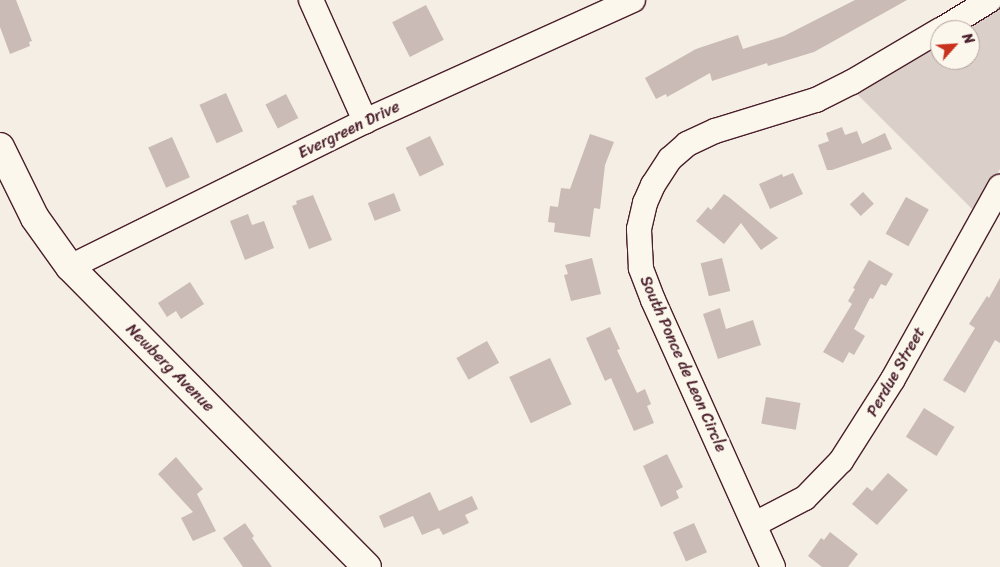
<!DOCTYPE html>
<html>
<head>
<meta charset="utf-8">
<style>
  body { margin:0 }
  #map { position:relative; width:1000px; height:567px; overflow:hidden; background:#f4eee4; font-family:Sriracha,sans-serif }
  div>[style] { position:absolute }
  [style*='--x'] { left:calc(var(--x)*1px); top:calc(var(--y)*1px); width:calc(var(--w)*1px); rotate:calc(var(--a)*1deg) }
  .green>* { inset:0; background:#dbd0c9 }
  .building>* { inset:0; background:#cabbb6; transform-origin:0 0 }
  .roads { filter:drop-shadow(1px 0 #4a1f2b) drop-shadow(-1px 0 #4a1f2b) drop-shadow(0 1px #4a1f2b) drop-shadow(0 -1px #4a1f2b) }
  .street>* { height:24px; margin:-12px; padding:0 12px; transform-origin:12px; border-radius:12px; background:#fbf7ec }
  .secondary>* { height:28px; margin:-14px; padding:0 14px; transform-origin:14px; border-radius:14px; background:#fbf7ec }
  span { translate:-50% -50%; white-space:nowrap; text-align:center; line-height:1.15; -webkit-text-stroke:5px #fbf7ec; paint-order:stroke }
  .street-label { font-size:16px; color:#4a1f2b }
  .north { position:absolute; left:930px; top:20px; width:50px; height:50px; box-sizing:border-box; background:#fbf7ec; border:1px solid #b4a19f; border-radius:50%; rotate:64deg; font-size:14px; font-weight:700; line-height:20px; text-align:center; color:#4a1f2b }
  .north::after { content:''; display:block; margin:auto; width:18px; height:22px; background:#c8321e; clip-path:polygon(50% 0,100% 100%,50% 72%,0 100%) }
</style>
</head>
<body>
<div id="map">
  <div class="green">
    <i style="clip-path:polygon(1000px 0,1000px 169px,974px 211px,855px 92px,940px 37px,940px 60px,970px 60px,970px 30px,952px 30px)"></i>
  </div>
  <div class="building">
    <i style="clip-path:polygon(0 0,16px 0,32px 41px,29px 42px,30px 46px,10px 54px,0 27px)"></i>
    <i style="clip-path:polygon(855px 0,907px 0,814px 52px,768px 66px,767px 63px,712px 81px,710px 73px,667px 97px,666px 94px,656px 99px,645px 78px,696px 49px,738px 35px,743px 49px,784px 36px)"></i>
    <i style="left:426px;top:5px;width:39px;height:38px;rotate:63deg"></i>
    <i style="left:226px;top:93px;width:42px;height:29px;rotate:66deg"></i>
    <i style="left:286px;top:94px;width:27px;height:23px;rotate:63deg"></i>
    <i style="clip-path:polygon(842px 127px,845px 135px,857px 131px,862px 144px,885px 133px,892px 149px,832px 170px,827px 170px,818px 145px,829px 141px,826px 133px)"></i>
    <i style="clip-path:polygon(590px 134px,614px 142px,605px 165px,600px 209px,594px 208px,590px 237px,554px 232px,555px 223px,548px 222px,550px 206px,558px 207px,561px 188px,570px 189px)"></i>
    <i style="left:430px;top:136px;width:32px;height:27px;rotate:64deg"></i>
    <i style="left:172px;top:137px;width:44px;height:26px;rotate:66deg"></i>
    <i style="clip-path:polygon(793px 173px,803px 194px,770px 209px,759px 184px,782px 174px,783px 177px)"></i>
    <i style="left:863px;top:192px;width:16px;height:18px;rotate:47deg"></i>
    <i style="left:394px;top:193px;width:19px;height:28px;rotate:69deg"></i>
    <i style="clip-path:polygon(724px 194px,730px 198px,778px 238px,761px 250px,741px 223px,724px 244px,696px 221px,708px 207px,711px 210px)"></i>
    <i style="clip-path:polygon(313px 195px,332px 240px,309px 249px,292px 206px,297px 204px,296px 201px)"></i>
    <i style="left:906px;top:197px;width:26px;height:42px;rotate:29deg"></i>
    <i style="clip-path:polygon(248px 214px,252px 225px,264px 221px,274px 248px,245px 260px,230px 221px)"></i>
    <i style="clip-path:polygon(592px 258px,601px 294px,571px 301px,564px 275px,568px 274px,565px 265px)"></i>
    <i style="left:722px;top:258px;width:34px;height:22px;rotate:76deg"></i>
    <i style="clip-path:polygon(869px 260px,893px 274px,886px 286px,881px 284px,873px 299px,870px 298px,854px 329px,865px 336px,854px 355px,849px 352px,843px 363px,823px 352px,852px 304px,848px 301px,855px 289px,853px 288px)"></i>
    <i style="clip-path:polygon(1000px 278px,1000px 343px,995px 340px,965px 393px,943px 380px,975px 328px,969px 324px,987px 296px,989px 298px)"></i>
    <i style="clip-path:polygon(190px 282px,204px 304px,181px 319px,176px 311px,167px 317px,158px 303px)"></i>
    <i style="clip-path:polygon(720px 308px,726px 329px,753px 320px,761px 345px,718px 359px,703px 314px)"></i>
    <i style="clip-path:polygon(610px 327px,620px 349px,617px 350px,637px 393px,645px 389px,651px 404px,647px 406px,654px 423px,634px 431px,611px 378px,605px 381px,586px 338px)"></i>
    <i style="left:487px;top:341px;width:25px;height:35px;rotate:61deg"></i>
    <i style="left:550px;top:358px;width:51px;height:45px;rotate:65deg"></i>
    <i style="left:766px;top:397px;width:35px;height:27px;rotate:10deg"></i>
    <i style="left:924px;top:408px;width:36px;height:34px;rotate:32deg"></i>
    <i style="clip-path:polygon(667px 454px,683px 487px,676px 491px,679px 498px,661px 507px,643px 466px)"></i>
    <i style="clip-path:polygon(176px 457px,203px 489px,197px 494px,216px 531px,193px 541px,181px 518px,193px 512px,158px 474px)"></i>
    <i style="clip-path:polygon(888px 473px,908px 490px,877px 525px,852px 504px,867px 487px,872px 491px)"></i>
    <i style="clip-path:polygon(430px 492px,439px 511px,472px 496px,478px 509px,465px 515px,469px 523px,443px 535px,439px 528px,422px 535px,413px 516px,384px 528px,379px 516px)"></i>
    <i style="clip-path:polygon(245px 523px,254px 536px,252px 538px,272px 567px,243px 567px,223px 538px)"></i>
    <i style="left:694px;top:523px;width:32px;height:23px;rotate:66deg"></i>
    <i style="clip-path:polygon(830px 532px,858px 554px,848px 567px,822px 567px,808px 556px,821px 538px,824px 540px)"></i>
  </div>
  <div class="roads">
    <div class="street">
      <i style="--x:311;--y:0;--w:133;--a:65.9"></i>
      <i style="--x:941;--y:30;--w:57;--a:-31.5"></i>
      <i style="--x:70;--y:267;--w:329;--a:-26.3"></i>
      <i style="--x:365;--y:121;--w:294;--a:-24.3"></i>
      <i style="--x:755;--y:524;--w:56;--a:-27.5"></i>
      <i style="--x:805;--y:498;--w:52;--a:-45.8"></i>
      <i style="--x:841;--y:461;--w:97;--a:-57.6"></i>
      <i style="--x:893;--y:379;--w:220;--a:-60.9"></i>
      <i style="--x:773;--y:567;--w:293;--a:-114.2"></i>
      <i style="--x:653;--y:300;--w:34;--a:-111"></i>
      <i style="--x:641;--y:268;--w:39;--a:-93"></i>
      <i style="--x:639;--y:229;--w:27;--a:-77"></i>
      <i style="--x:645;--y:203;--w:20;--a:-66"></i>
      <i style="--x:653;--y:185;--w:31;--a:-57"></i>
      <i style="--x:670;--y:159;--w:23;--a:-41"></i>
      <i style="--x:687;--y:144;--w:31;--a:-25"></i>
      <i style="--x:715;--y:131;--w:106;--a:-17.1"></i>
      <i style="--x:816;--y:100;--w:40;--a:-26.6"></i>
      <i style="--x:852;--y:82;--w:102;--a:-30.6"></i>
    </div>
    <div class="secondary">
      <i style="--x:0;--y:147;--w:79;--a:63.8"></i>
      <i style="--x:35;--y:218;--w:60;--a:54.5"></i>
      <i style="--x:70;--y:267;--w:422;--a:45.3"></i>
    </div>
  </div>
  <div class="street-label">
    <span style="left:349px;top:130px;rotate:-26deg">Evergreen Drive</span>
    <span style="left:683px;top:364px;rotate:66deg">South Ponce de Leon Circle</span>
    <span style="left:170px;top:368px;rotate:45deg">Newberg Avenue</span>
    <span style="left:896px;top:372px;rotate:-60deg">Perdue Street</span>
  </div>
  <div class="north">N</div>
</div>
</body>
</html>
